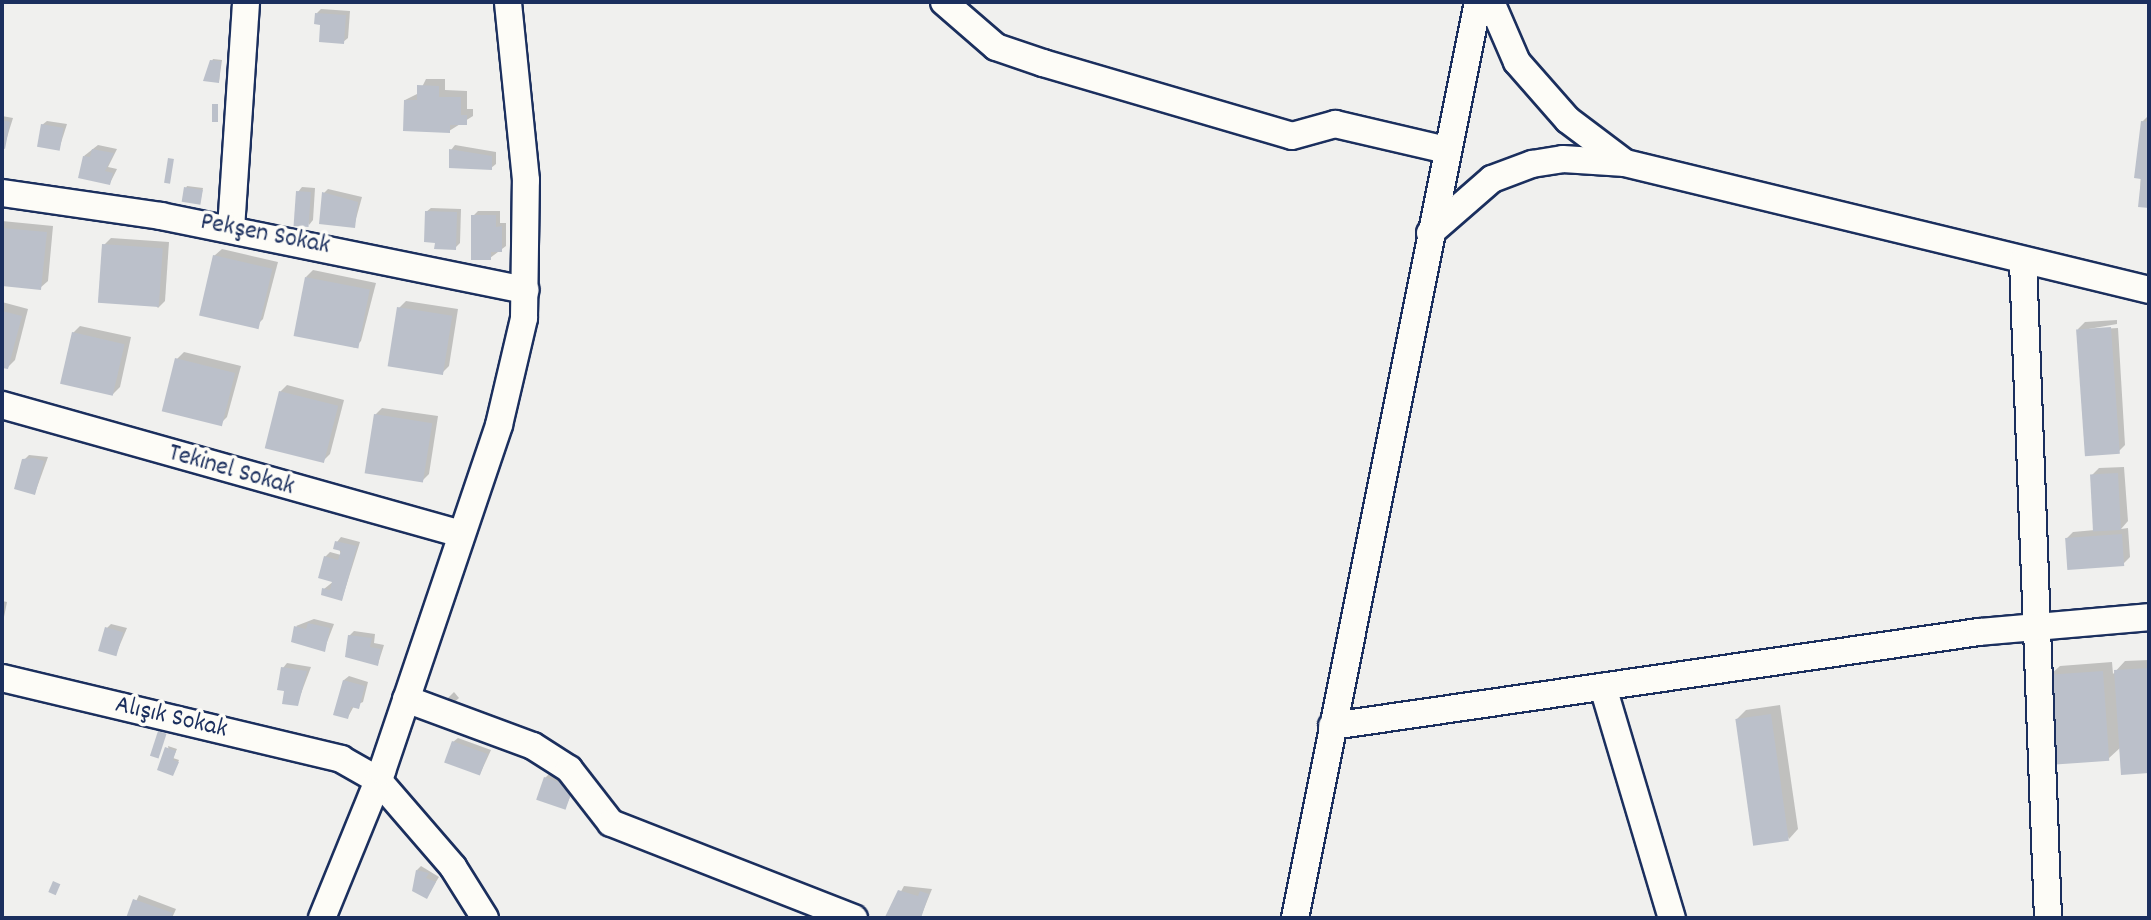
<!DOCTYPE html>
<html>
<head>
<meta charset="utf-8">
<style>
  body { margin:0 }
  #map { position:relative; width:2151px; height:920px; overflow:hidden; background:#f0f0ee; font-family:Dekko,sans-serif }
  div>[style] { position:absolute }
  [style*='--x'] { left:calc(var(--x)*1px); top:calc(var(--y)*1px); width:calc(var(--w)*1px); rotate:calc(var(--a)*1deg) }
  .shadow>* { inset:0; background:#0003 }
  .building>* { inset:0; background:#bbc0ca; transform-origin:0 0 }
  .roads { filter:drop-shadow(2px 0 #1b2f5e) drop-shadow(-2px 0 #1b2f5e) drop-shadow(0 2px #1b2f5e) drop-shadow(0 -2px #1b2f5e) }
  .minor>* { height:26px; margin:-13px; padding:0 13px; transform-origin:13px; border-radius:13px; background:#fdfcf7 }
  span { translate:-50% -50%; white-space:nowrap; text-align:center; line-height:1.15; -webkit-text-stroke:7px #fdfcf7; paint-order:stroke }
  .street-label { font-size:26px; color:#1b2f5e }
  .frame { position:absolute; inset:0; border:4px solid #1b2f5e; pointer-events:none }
</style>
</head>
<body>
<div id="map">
  <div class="shadow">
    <i style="clip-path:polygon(321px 9px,350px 11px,348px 38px,343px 42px,322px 23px,317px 13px)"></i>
    <i style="clip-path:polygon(213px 59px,222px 60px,219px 81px,212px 61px)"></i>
    <i style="clip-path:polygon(426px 79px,445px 79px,445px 90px,467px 91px,467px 109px,473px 109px,473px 116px,449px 131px,405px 100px,419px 93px)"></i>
    <i style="clip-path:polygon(2149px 115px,2149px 207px,2140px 205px,2142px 122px)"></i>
    <i style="clip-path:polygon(2px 116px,13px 118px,4px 147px,2px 147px)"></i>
    <i style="clip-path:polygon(47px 121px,67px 124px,59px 149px,42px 125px)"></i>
    <i style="clip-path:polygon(98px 145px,117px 149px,108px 167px,117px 169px,110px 183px,84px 156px)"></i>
    <i style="clip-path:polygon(455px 145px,496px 152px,496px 164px,491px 168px,451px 150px)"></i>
    <i style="clip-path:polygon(187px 186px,203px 188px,200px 203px,186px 188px)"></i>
    <i style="clip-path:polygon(302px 187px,315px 188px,313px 220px,309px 225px,298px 192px)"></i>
    <i style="clip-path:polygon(328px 189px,362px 197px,354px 226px,324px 193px)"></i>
    <i style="clip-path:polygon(431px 208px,461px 209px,460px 243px,455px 248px,436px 241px,426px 212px)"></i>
    <i style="clip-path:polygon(478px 211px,500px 211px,500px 223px,506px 223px,506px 246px,490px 258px,473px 216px)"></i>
    <i style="clip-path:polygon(2px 221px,53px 226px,48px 281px,40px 288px,2px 284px)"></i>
    <i style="clip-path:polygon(111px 238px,169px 242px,165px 301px,158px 308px,104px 245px)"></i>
    <i style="clip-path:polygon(222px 249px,278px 262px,263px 319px,256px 326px,214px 256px)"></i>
    <i style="clip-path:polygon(313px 270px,376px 283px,361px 341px,354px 348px,306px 277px)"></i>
    <i style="clip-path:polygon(406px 301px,458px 309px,449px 366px,442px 373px,399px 308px)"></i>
    <i style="clip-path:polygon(2px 302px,28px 309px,15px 360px,8px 367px,2px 366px)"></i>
    <i style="clip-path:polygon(2117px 320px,2117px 324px,2083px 330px,2118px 328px,2125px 445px,2118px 452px,2078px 329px,2085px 322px)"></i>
    <i style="clip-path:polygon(80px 326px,131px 337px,120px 387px,113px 394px,73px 333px)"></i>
    <i style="clip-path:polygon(184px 352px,241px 366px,227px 417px,220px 424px,177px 359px)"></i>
    <i style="clip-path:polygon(287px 385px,344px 400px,330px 454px,323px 461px,280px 392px)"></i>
    <i style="clip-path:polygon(382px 408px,438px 416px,429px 474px,422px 481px,375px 415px)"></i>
    <i style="clip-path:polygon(29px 455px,48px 457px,35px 493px,24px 460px)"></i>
    <i style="clip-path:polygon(2124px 467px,2128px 521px,2121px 529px,2128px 528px,2130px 557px,2123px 564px,2066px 539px,2073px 532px,2095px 530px,2092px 475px,2099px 468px)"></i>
    <i style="clip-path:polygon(341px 537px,360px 542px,342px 599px,324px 589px,334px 581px,325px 557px,330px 552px,341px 555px,337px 542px)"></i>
    <i style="clip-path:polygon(2px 601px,7px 602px,2px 627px)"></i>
    <i style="clip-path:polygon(314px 619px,334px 624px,324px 650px,296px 626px)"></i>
    <i style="clip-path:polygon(111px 624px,127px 628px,116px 654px,107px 628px)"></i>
    <i style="clip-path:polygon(354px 631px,375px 634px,374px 643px,384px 645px,378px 664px,349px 636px)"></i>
    <i style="clip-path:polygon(2149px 660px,2149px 771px,2123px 773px,2121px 747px,2108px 759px,2050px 675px,2060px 666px,2112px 662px,2113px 674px,2125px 661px)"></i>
    <i style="clip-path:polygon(287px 663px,311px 667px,297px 704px,286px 690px,283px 668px)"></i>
    <i style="clip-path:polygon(349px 676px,368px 682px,363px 702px,354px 706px,348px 717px,344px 680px)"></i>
    <i style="clip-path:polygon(454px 692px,459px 698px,451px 705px,446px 700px)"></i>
    <i style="clip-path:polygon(1780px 705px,1798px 829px,1789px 839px,1737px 719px,1746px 710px)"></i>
    <i style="clip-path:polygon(458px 738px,491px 750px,480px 774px,453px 742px)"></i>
    <i style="clip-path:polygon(168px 746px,177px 749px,173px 758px,179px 760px,173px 774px)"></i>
    <i style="clip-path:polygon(550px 773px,577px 782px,565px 808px,545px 778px)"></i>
    <i style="clip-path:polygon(421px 866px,439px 877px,427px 896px,417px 870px)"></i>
    <i style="clip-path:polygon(904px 886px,932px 889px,921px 916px,888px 915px)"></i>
    <i style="clip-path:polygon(139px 895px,176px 909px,172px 918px,128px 918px)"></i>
  </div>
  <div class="building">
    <i style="clip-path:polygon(315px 13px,346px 15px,344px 44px,319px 42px,320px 25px,314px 24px)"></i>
    <i style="clip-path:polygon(210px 60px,221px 61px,219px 83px,203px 81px)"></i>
    <i style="clip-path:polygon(417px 85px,439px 86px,439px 97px,461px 97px,461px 115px,467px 115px,467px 125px,450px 125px,450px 133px,403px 131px,404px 100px,417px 100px)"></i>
    <i style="left:212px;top:104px;width:6px;height:18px"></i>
    <i style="clip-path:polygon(2px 120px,10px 122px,5px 149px,2px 148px)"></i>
    <i style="clip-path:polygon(2141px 121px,2149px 122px,2149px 208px,2138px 207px,2141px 179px,2134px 178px)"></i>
    <i style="left:41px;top:124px;width:23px;height:23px;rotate:10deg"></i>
    <i style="clip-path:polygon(92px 149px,114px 153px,105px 171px,113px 173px,110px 185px,78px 178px,83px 156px,90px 157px)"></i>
    <i style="clip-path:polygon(449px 149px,492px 156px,492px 170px,449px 168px)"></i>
    <i style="left:168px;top:158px;width:6px;height:25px;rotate:9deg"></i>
    <i style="left:184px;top:187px;width:19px;height:15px;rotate:9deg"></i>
    <i style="left:296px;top:191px;width:15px;height:35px;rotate:4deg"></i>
    <i style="clip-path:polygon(322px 192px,358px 202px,355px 228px,319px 224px)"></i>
    <i style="clip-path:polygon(425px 211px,457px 212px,456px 250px,434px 249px,435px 243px,424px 242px)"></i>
    <i style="clip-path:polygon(471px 215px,496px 215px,496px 227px,502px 226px,502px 252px,491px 252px,491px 260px,471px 260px)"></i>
    <i style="clip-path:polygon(2px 228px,47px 232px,41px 290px,2px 286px)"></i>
    <i style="left:102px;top:244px;width:61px;height:59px;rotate:4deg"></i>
    <i style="left:213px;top:255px;width:61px;height:62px;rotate:13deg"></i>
    <i style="left:305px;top:277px;width:66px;height:60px;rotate:11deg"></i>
    <i style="left:397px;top:307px;width:56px;height:60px;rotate:9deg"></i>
    <i style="clip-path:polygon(2px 311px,22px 316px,8px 369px,2px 368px)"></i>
    <i style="left:2111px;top:327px;width:127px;height:35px;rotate:86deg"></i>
    <i style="left:72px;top:332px;width:54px;height:53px;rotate:13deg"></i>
    <i style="left:175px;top:358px;width:62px;height:55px;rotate:14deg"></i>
    <i style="left:279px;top:391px;width:61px;height:59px;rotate:14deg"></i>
    <i style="left:374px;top:414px;width:59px;height:60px;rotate:9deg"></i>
    <i style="clip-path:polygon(34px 458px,44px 461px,35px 495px,14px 489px,22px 459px)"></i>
    <i style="left:2118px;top:473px;width:57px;height:28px;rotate:87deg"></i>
    <i style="left:2122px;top:534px;width:32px;height:57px;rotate:86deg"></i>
    <i style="clip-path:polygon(335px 541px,357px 546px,342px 601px,321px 595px,322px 588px,330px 590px,332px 582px,318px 578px,324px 556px,338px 560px,341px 551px,333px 549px)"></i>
    <i style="clip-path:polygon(308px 623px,330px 628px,325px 652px,291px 642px,294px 626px,306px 629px)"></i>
    <i style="left:105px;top:627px;width:19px;height:25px;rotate:16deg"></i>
    <i style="clip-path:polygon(348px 635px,372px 638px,370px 647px,381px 649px,378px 666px,345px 657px)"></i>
    <i style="clip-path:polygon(281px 667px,307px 671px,298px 706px,282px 704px,284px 691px,277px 690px)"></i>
    <i style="clip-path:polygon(2149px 668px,2149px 773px,2121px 775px,2114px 670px)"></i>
    <i style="left:2103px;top:671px;width:90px;height:54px;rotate:86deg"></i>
    <i style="clip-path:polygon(343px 680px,365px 686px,359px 709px,351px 707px,348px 719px,333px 715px)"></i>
    <i style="left:1771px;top:714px;width:128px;height:36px;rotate:82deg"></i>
    <i style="left:158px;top:731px;width:9px;height:26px;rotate:18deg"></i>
    <i style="left:452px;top:741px;width:38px;height:23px;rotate:20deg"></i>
    <i style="clip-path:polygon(165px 747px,176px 751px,173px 760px,179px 762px,173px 776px,157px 770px)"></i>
    <i style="left:544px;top:777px;width:31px;height:24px;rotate:19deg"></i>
    <i style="clip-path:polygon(416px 870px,429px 873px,426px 878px,436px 882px,427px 899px,412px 891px)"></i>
    <i style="left:53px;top:881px;width:8px;height:12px;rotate:23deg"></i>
    <i style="clip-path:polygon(898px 890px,918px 896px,920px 891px,929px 894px,921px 918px,885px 917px)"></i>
    <i style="clip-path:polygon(133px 899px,173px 913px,171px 918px,126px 918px)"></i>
  </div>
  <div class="roads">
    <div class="minor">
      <i style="--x:944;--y:2;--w:69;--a:40.9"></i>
      <i style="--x:996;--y:47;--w:50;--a:18.8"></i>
      <i style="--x:1043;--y:63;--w:259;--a:16.3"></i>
      <i style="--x:1292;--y:136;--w:45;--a:-15.6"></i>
      <i style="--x:1335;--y:124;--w:115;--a:13.1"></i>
      <i style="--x:1491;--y:2;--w:65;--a:66.6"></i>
      <i style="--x:1517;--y:62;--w:77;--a:48.7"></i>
      <i style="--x:1568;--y:120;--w:71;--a:37"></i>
      <i style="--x:2;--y:193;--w:161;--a:8.2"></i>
      <i style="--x:161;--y:216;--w:372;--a:11.5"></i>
      <i style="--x:231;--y:229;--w:227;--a:-86.2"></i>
      <i style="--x:1430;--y:233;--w:82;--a:-41.1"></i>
      <i style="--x:1492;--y:179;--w:43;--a:-20.6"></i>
      <i style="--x:1532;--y:164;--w:31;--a:-9"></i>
      <i style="--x:1563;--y:159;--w:62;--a:3.7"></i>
      <i style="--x:1625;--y:163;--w:539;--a:13.62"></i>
      <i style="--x:2023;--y:261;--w:657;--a:87.82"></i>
      <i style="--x:2;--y:405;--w:477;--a:15.7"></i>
      <i style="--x:2;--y:678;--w:349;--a:13.4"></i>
      <i style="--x:341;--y:759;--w:43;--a:29.6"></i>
      <i style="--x:378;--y:780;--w:115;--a:49.2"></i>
      <i style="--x:453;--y:867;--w:60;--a:57.9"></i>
      <i style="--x:1603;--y:687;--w:241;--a:73.4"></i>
      <i style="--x:406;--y:699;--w:135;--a:20.3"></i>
      <i style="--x:533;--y:746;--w:43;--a:32.6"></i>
      <i style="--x:569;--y:769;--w:68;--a:52.1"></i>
      <i style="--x:611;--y:823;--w:261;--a:21.4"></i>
      <i style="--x:1332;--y:726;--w:654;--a:-8.27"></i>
      <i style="--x:1979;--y:632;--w:171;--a:-5"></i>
      <i style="--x:322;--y:918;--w:159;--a:-67.8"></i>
      <i style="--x:382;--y:771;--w:365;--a:-71.3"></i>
      <i style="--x:499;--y:425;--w:110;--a:-76.8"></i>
      <i style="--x:524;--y:318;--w:138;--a:-89.2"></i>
      <i style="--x:526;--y:180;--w:179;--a:-95.8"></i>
      <i style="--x:1295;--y:918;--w:934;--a:-78.7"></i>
    </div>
  </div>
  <div class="street-label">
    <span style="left:265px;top:235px;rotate:11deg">Pekşen Sokak</span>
    <span style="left:231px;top:471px;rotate:16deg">Tekinel Sokak</span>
    <span style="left:171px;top:718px;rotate:13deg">Alışık Sokak</span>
  </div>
  <div class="frame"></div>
</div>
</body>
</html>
